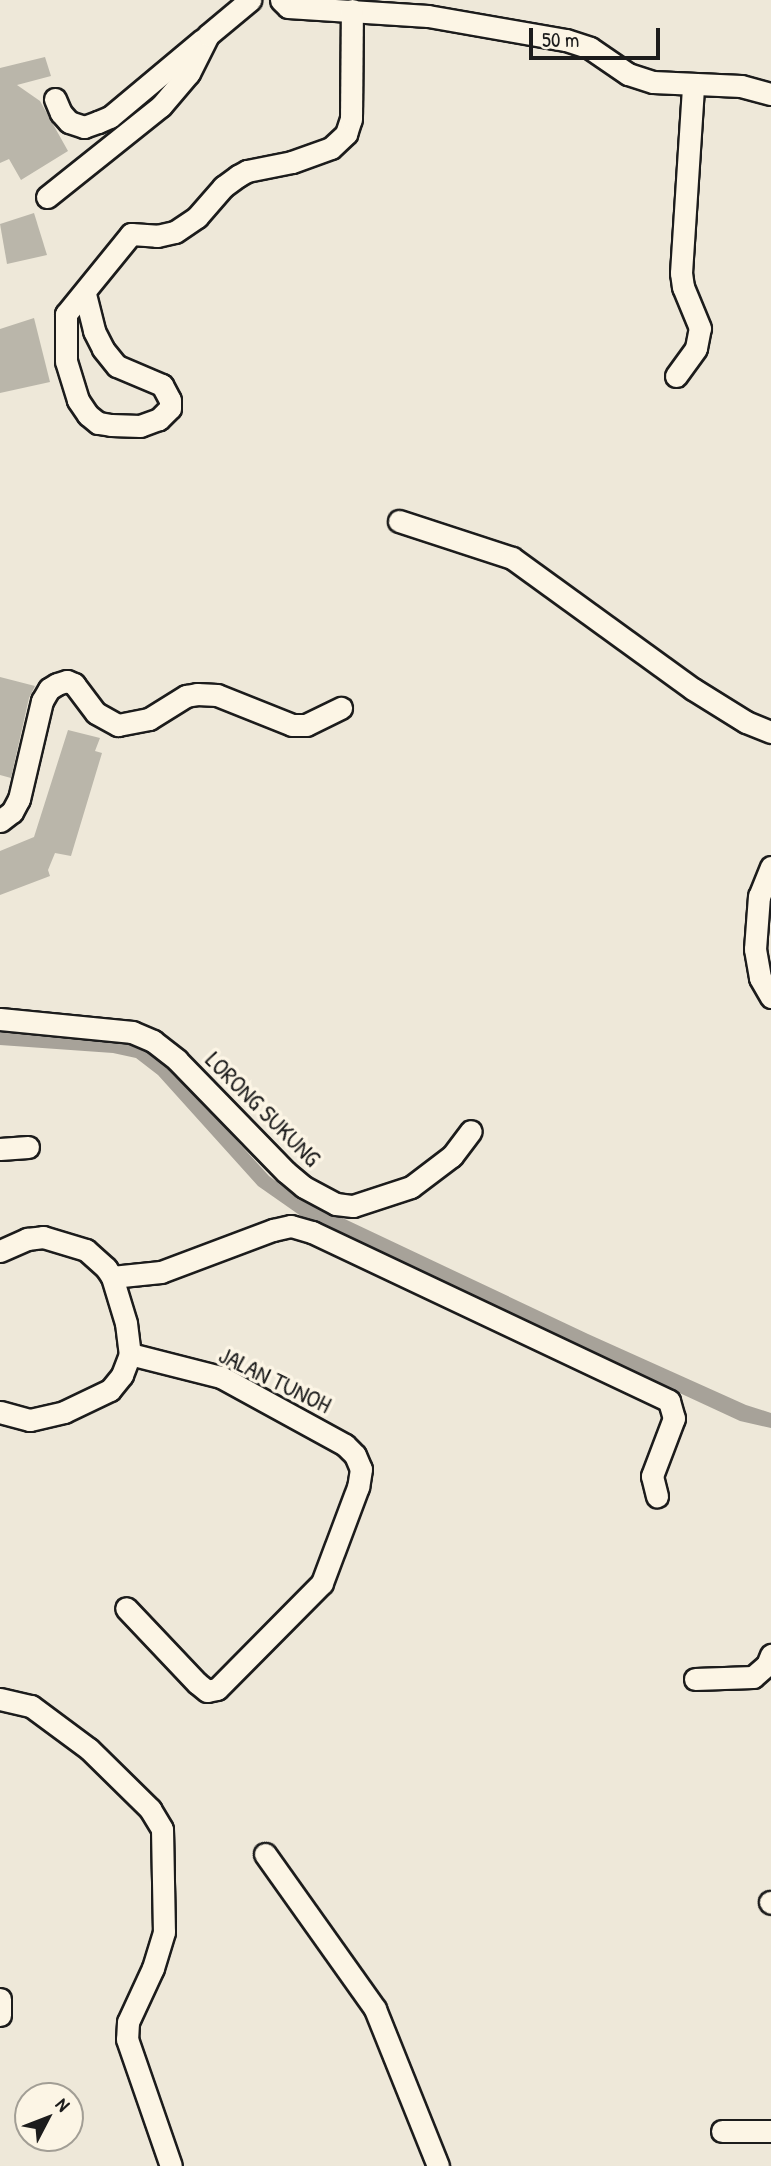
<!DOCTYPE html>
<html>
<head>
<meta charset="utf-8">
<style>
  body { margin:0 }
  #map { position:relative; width:771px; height:2166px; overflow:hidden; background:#eee8d9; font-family:"Patrick Hand",sans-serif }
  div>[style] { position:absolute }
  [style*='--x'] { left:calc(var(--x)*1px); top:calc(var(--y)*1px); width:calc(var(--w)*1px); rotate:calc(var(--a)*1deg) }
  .water>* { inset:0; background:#a7a299 }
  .building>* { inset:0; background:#bab6aa }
  .roads { filter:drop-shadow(2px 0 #1c1c1c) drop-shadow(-2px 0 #1c1c1c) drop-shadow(0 2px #1c1c1c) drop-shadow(0 -2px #1c1c1c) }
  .street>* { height:21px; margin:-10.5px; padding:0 10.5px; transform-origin:10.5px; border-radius:10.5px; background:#fcf5e5 }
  span { translate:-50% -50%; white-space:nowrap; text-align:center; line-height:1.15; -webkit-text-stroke:7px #fcf5e5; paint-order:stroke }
  .street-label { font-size:24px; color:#1c1c1c }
  .north { position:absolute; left:14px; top:2082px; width:70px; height:70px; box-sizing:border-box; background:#fcf5e5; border:2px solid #a29e95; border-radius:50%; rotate:48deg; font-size:19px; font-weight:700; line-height:28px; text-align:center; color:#1c1c1c }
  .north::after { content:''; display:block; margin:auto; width:24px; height:32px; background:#1c1c1c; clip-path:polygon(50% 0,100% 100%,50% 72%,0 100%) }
  .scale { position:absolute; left:529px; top:28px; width:131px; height:32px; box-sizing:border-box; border:4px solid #1c1c1c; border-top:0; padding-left:9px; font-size:21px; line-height:24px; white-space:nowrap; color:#1c1c1c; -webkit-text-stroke:5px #fcf5e5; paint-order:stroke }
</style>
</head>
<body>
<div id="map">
  <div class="water">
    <i style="clip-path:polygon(0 1030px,112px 1039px,143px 1046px,169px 1066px,269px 1176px,294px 1195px,588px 1334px,746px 1405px,771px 1413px,771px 1428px,740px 1421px,308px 1221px,258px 1186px,158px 1075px,136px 1058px,113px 1053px,0 1045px)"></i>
  </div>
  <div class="building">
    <i style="clip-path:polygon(45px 57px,51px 76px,17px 85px,40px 101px,68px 151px,21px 180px,9px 159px,0 163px,0 68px)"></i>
    <i style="clip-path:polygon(34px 213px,47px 255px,7px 264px,0 224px)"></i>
    <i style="clip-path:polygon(34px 318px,50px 382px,0 393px,0 329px)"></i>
    <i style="clip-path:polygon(0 677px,35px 686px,29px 698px,11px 778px,0 775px)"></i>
    <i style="clip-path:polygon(68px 730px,100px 738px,95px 751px,102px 753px,71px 856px,55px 853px,48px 870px,50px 876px,0 895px,0 851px,34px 837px)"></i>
  </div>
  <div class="roads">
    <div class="street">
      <i style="--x:281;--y:0;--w:10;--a:45"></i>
      <i style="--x:288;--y:7;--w:140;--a:3.7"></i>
      <i style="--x:428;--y:16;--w:140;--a:9.9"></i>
      <i style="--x:566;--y:40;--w:25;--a:18"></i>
      <i style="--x:590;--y:48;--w:46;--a:34.4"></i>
      <i style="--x:628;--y:74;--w:26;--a:18"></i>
      <i style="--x:653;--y:82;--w:88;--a:2.6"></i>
      <i style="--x:741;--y:86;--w:31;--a:15"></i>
      <i style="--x:55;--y:99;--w:15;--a:67"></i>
      <i style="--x:61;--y:113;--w:12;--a:48"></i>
      <i style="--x:69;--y:122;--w:16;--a:18"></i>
      <i style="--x:84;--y:127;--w:15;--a:-20"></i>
      <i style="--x:98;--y:122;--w:13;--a:-23"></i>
      <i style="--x:110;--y:117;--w:120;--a:-39.9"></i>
      <i style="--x:47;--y:197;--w:146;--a:-38.6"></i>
      <i style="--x:161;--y:106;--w:43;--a:-49.7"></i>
      <i style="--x:189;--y:73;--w:42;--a:-63.4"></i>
      <i style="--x:208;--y:35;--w:55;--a:-39.8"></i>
      <i style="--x:85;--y:294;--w:38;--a:76"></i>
      <i style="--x:94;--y:331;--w:20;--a:63"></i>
      <i style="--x:103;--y:349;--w:22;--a:51"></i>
      <i style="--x:117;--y:366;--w:49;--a:22.9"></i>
      <i style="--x:162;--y:385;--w:17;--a:62"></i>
      <i style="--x:170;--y:400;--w:8;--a:90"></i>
      <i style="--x:170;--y:408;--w:16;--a:135"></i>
      <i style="--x:159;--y:419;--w:20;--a:160"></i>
      <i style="--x:140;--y:426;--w:29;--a:-178"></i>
      <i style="--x:111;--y:425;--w:13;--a:-171"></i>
      <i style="--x:98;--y:423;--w:13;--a:-141"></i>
      <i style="--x:88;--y:415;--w:18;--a:-124"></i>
      <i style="--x:78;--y:400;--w:41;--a:-107.1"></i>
      <i style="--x:66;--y:361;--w:47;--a:-90"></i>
      <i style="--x:66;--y:314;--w:103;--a:-50.9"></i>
      <i style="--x:131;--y:234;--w:26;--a:4"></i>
      <i style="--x:157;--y:236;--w:18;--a:-13"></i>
      <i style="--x:175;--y:232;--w:27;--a:-34"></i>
      <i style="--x:197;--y:217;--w:40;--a:-49"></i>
      <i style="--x:223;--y:187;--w:19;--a:-36"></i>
      <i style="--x:238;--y:176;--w:10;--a:-29"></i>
      <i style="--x:247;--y:171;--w:46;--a:-11.3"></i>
      <i style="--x:292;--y:162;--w:41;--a:-19.7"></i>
      <i style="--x:331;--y:148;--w:21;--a:-43"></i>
      <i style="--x:346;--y:134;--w:16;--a:-72"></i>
      <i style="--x:351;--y:119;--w:109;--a:-89.5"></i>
      <i style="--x:676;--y:376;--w:34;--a:-54"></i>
      <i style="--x:696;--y:348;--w:20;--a:-79"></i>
      <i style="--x:700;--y:328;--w:44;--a:-112.5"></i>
      <i style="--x:683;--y:287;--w:14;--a:-98"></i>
      <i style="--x:681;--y:273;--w:187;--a:-86.3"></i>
      <i style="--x:399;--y:521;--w:119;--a:18.1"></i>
      <i style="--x:512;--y:558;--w:223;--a:35.9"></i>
      <i style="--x:693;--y:689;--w:62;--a:31.9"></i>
      <i style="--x:746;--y:722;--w:27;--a:22"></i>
      <i style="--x:0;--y:821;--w:15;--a:-37"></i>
      <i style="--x:12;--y:812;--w:15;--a:-62"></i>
      <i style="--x:19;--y:799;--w:101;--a:-76.8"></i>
      <i style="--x:42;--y:701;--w:14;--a:-60"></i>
      <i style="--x:49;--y:689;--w:9;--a:-32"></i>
      <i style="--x:57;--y:684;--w:10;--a:-17"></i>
      <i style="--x:67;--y:681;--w:8;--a:23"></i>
      <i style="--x:74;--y:684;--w:36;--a:53"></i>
      <i style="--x:96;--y:713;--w:25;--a:29"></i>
      <i style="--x:118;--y:725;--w:32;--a:-11"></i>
      <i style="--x:149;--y:719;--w:44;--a:-31.9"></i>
      <i style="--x:186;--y:696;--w:11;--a:-10"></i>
      <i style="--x:197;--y:694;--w:20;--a:3"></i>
      <i style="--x:217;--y:695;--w:81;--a:21.8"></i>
      <i style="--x:292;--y:725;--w:14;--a:0"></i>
      <i style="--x:306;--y:725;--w:39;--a:-26"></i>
      <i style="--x:771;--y:867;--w:31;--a:112"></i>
      <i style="--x:759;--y:896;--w:53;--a:94.3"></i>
      <i style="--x:755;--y:949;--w:29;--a:80"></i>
      <i style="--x:760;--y:978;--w:22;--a:60"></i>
      <i style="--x:0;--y:1019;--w:133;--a:5.6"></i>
      <i style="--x:132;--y:1032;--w:23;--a:23"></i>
      <i style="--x:153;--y:1041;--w:31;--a:38"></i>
      <i style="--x:177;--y:1060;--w:156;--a:45.8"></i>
      <i style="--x:286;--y:1172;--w:23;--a:40"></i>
      <i style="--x:304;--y:1187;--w:36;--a:28"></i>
      <i style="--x:336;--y:1204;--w:17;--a:7"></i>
      <i style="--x:353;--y:1206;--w:61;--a:-18.1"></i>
      <i style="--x:411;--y:1187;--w:51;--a:-37.1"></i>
      <i style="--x:452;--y:1156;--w:31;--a:-53"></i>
      <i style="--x:0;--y:1149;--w:28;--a:-4"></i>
      <i style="--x:0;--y:1251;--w:30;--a:-24"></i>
      <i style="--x:27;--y:1239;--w:16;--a:-7"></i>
      <i style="--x:43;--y:1237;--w:45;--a:16.8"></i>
      <i style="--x:86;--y:1250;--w:27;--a:42"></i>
      <i style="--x:106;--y:1268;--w:11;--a:56"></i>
      <i style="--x:112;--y:1277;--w:48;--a:73.1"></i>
      <i style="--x:126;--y:1323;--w:31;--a:83"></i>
      <i style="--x:130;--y:1354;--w:94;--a:14.2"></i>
      <i style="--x:221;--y:1377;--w:141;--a:28.7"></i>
      <i style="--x:345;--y:1445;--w:14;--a:45"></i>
      <i style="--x:355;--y:1455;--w:15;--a:67"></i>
      <i style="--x:361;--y:1469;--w:18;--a:99"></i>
      <i style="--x:358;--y:1487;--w:103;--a:110.6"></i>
      <i style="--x:322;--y:1583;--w:149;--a:134.7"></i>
      <i style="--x:217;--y:1689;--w:10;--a:169"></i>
      <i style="--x:207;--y:1691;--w:13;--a:-141"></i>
      <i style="--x:197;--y:1683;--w:103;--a:-133.4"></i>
      <i style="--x:112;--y:1277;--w:49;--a:-5.8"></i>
      <i style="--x:161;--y:1272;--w:120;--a:-20.6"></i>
      <i style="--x:273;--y:1230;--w:18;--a:-13"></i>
      <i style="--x:291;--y:1226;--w:22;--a:16"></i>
      <i style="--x:312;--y:1232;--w:395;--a:25.3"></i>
      <i style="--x:669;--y:1401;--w:18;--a:74"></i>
      <i style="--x:674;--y:1418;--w:62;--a:110.8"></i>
      <i style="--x:652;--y:1476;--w:21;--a:76"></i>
      <i style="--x:0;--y:1412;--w:31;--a:15"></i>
      <i style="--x:30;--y:1420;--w:35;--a:-13"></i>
      <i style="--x:64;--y:1412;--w:51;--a:-25.6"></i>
      <i style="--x:110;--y:1390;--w:19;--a:-51"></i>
      <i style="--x:122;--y:1375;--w:22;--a:-69"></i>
      <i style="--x:695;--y:1679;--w:58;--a:-2"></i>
      <i style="--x:753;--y:1677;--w:18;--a:-41"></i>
      <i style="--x:767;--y:1665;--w:11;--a:-68"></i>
      <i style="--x:0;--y:1699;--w:32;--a:13"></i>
      <i style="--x:31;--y:1706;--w:72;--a:36.6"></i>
      <i style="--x:89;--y:1749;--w:86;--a:44.5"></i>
      <i style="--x:150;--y:1809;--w:23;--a:59"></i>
      <i style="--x:162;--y:1829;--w:103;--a:88.9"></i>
      <i style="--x:164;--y:1932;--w:38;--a:107"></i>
      <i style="--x:153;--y:1968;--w:60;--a:114.8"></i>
      <i style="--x:128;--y:2022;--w:17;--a:93"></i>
      <i style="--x:127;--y:2039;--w:134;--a:70.9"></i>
      <i style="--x:265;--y:1854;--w:190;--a:54.6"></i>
      <i style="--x:375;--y:2009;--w:169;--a:68.1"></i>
      <i style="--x:770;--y:1902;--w:1;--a:45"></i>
      <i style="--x:0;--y:1999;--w:16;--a:90"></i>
      <i style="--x:722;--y:2131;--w:49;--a:0"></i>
    </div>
  </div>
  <div class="street-label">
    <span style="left:263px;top:1109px;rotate:45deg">LORONG SUKUNG</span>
    <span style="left:275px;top:1380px;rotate:26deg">JALAN TUNOH</span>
  </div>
  <div class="north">N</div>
  <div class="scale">50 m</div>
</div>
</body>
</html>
